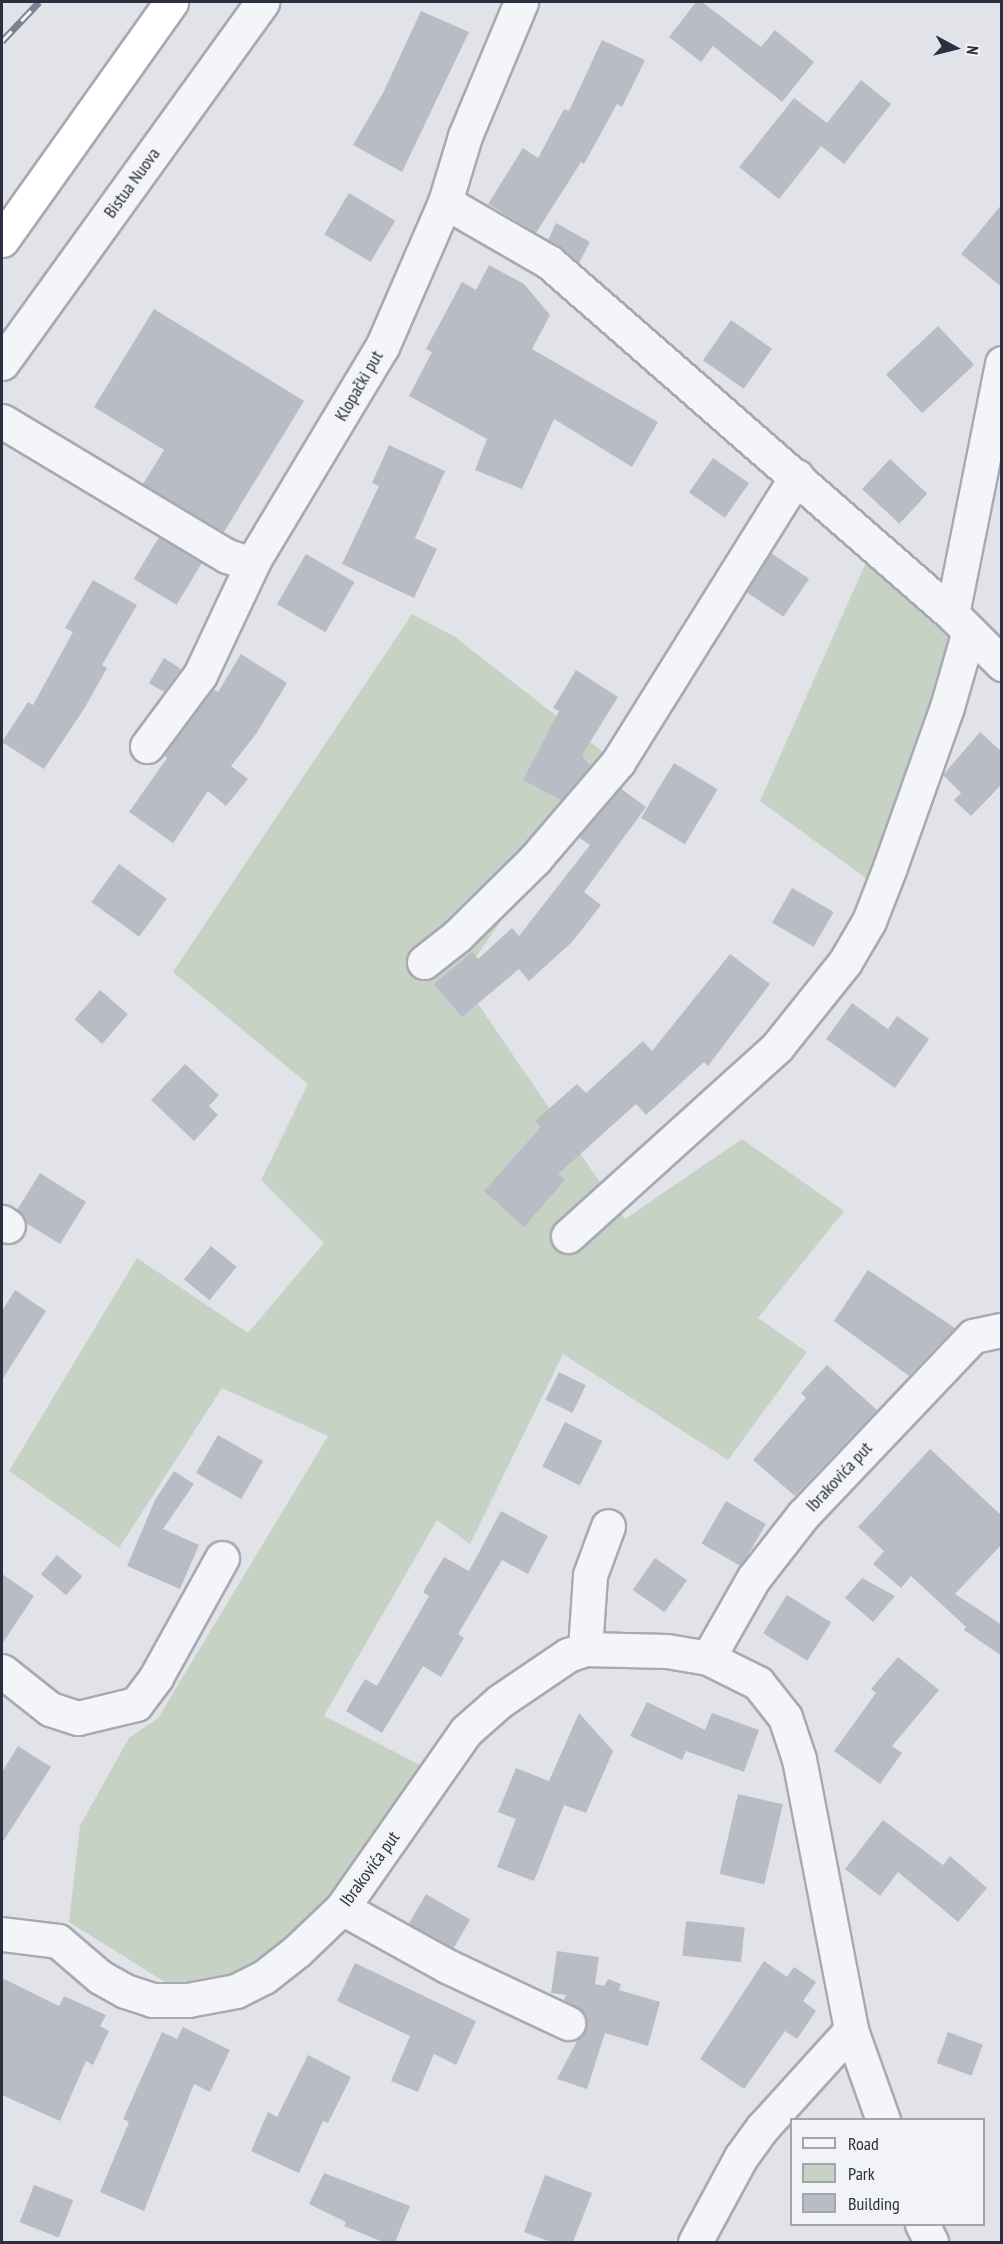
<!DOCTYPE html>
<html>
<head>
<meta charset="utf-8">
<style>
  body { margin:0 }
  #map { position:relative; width:1003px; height:2244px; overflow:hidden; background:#e2e3e9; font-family:"PT Sans Narrow",sans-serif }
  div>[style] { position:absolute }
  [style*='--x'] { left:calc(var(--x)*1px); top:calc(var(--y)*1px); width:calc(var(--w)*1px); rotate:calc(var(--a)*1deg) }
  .green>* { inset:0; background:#c5d2c4 }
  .building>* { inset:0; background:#babcc5; transform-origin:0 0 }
  .roads { filter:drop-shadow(2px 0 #a8a9b3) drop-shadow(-2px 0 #a8a9b3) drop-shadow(0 2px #a8a9b3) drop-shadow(0 -2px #a8a9b3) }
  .minor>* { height:33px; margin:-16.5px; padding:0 16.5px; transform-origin:16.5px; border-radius:16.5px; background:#f4f5f8 }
  .highway>* { height:33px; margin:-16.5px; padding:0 16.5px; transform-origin:16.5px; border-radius:16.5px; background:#fff }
  .rail>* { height:7px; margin-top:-3.5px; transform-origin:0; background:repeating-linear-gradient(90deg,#f1f3f6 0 14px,#7d8191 0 28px); box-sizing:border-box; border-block:2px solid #7d8191 }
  span { translate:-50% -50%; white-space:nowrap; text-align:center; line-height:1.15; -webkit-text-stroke:4.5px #f1f3f6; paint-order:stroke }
  .street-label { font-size:18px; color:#2c2f3f }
  .frame { position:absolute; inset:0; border:3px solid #2c2f3f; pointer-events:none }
  .legend { position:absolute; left:790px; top:2118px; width:195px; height:108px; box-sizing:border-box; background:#f1f3f6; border:2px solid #a2a5ad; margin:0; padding:8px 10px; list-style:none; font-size:18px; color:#2c2f3f }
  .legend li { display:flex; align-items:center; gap:12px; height:30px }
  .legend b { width:30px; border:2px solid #a2a5ad }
  .north { position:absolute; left:925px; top:18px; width:60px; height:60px; -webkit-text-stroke:4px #f1f3f6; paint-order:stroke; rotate:97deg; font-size:16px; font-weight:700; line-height:24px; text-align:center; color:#2c2f3f }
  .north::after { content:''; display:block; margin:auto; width:21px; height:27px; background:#2c2f3f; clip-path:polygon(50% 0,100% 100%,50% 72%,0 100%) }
</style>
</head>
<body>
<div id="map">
  <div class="green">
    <i style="clip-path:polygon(871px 551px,942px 609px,955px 645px,870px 881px,760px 801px)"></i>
    <i style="clip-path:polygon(412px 614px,455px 637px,612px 759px,461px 979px,625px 1219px,742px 1139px,844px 1211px,758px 1318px,807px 1352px,728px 1460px,563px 1354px,470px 1544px,437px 1520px,324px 1716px,440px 1775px,386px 1844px,255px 1972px,168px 1984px,69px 1922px,80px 1826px,129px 1738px,158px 1718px,328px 1436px,222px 1388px,119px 1548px,9px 1471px,137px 1258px,248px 1333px,324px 1243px,261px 1180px,308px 1084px,173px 972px)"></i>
  </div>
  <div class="building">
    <i style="clip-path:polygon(696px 2px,702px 2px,761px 47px,775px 30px,814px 62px,782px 102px,713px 46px,701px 62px,669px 37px)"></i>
    <i style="clip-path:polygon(421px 11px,469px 32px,402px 172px,353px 145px,383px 93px)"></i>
    <i style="clip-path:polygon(602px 40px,645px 60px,622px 107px,617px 104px,584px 164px,581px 162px,536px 233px,488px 204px,523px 148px,538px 158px,564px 109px,569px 111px)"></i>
    <i style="clip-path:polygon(861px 80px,891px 104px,844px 164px,821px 146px,779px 199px,739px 167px,794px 98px,827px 123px)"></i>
    <i style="left:349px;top:193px;width:54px;height:48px;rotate:31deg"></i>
    <i style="clip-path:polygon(1002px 204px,1002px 287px,961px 254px)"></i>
    <i style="clip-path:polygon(556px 223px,590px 242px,579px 263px,548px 240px)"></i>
    <i style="clip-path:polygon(489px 265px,524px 284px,550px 315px,532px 349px,658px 422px,632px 467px,554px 419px,522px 489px,475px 470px,487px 439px,409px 396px,432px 352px,426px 349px,462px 282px,476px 290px)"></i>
    <i style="clip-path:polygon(154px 309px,304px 401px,224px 532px,143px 484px,164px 450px,94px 407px)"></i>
    <i style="left:731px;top:320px;width:50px;height:49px;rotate:35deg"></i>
    <i style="left:938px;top:326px;width:53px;height:71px;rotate:47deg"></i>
    <i style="clip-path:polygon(389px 445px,445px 471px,415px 538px,437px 549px,414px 598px,342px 564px,379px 486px,372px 483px)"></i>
    <i style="left:713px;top:458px;width:44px;height:42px;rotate:35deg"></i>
    <i style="left:890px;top:459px;width:51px;height:41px;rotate:43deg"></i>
    <i style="left:159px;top:537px;width:50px;height:49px;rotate:31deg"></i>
    <i style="left:771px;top:553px;width:46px;height:46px;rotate:34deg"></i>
    <i style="left:306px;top:554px;width:56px;height:58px;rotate:30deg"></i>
    <i style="clip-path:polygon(93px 580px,137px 605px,102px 665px,107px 668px,84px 709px,44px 769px,2px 742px,28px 702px,33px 705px,73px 632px,65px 628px)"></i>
    <i style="clip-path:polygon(241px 654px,287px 683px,256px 734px,231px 766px,248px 779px,226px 806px,208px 791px,173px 843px,129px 812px,167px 758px,164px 755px,213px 689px,218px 692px)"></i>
    <i style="clip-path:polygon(164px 658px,181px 669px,164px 692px,149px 683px)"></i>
    <i style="clip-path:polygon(576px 670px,618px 697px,582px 755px,590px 766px,561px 800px,523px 780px,559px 711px,553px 708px)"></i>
    <i style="clip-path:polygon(980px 732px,1002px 752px,1002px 784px,971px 816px,954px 800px,961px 793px,943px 775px)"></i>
    <i style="left:674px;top:763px;width:51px;height:64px;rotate:31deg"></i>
    <i style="clip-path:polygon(620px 788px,646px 807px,584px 892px,601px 905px,572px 942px,529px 981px,519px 969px,462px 1017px,434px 984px,472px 952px,478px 959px,512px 928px,519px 936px,590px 845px,578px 837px)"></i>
    <i style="left:119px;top:864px;width:59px;height:47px;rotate:36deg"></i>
    <i style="left:792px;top:888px;width:48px;height:40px;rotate:30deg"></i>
    <i style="clip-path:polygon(730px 954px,770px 984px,708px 1066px,704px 1062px,646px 1115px,636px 1104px,558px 1174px,565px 1180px,524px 1227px,484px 1191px,541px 1127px,535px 1121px,577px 1084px,586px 1093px,643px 1041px,652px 1051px)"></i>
    <i style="left:100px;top:990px;width:37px;height:39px;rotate:41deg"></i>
    <i style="clip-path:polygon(852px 1003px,888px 1029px,897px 1016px,929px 1039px,895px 1088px,826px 1039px)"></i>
    <i style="clip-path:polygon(185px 1064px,219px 1095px,209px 1106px,218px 1115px,194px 1141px,151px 1100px)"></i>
    <i style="clip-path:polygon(40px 1173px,86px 1202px,60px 1244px,26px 1223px,17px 1210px)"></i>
    <i style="left:211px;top:1246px;width:33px;height:43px;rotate:39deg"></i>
    <i style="clip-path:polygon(868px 1270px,955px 1328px,909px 1376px,834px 1321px)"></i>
    <i style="clip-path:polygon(15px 1290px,46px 1311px,2px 1380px,2px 1311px)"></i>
    <i style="clip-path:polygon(827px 1365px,877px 1410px,795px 1496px,753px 1460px,806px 1398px,801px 1393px)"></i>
    <i style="left:559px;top:1372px;width:30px;height:31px;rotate:26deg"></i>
    <i style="left:565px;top:1422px;width:42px;height:50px;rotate:27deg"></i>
    <i style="left:218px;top:1435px;width:52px;height:44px;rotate:30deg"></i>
    <i style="clip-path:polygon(930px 1449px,1002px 1516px,1002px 1544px,955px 1594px,1002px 1625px,1002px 1656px,964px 1630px,966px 1627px,911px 1576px,901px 1588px,873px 1564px,884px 1551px,858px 1527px)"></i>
    <i style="clip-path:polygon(174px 1471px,194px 1484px,163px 1529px,199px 1545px,180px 1589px,127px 1566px,155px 1500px)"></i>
    <i style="left:726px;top:1501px;width:46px;height:49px;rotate:30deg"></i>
    <i style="clip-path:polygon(501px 1511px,548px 1536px,528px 1574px,502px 1560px,458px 1634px,464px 1638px,441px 1677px,423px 1666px,382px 1733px,346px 1711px,365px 1679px,377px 1686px,429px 1596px,423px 1592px,444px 1557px,469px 1571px)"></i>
    <i style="left:57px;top:1555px;width:33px;height:25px;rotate:40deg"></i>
    <i style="left:655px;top:1558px;width:39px;height:39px;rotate:35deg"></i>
    <i style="clip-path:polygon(2px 1574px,34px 1596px,2px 1644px)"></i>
    <i style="clip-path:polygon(862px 1578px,895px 1596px,873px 1622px,845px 1598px)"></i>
    <i style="left:787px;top:1595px;width:52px;height:45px;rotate:32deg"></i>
    <i style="clip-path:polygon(898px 1657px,939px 1690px,892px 1746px,902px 1753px,880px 1784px,834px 1751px,876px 1693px,871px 1689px)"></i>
    <i style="clip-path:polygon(647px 1702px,705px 1730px,712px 1713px,759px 1730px,744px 1772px,686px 1751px,682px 1760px,630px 1736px)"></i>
    <i style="clip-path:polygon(579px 1713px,613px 1751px,586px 1813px,564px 1805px,534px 1881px,497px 1867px,516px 1819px,498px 1812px,516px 1768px,549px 1781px)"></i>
    <i style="clip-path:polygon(18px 1746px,51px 1767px,2px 1843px,2px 1772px)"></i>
    <i style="left:738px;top:1794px;width:46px;height:82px;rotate:13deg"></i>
    <i style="clip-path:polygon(883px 1820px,943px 1865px,950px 1856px,987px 1888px,958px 1922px,898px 1872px,880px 1896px,845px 1869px)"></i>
    <i style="left:426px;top:1894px;width:51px;height:34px;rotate:30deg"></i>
    <i style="left:686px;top:1921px;width:59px;height:35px;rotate:6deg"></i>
    <i style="clip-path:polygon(557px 1951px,599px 1957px,595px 1984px,604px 1986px,608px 1979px,621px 1984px,619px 1990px,660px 2002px,648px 2046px,605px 2033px,587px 2089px,557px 2079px,587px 2022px,583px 2012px,564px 2000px,566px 1995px,551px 1993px)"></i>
    <i style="clip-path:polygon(764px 1961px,787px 1977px,794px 1967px,816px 1982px,803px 2001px,816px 2011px,797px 2039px,785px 2031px,744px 2089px,700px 2059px)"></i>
    <i style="clip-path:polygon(355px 1963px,476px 2021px,456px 2065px,434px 2054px,418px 2092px,391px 2081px,410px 2036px,337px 2001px)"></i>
    <i style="clip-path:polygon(2px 1978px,59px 2006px,64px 1996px,106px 2015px,100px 2026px,109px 2031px,93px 2065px,86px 2061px,60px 2121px,2px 2095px)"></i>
    <i style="clip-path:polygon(183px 2027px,230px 2050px,210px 2092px,194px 2084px,144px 2211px,100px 2192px,129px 2122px,123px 2119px,162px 2032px,177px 2039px)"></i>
    <i style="left:948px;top:2032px;width:37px;height:33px;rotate:20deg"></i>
    <i style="clip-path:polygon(308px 2055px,351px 2077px,328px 2123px,323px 2121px,299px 2173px,251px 2151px,268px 2112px,277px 2117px)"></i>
    <i style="clip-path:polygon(324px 2173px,410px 2206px,395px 2242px,383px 2242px,344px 2226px,346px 2222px,309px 2204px)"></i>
    <i style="clip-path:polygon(545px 2175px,592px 2193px,573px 2242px,551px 2242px,524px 2232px)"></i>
    <i style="left:34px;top:2185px;width:42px;height:40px;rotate:21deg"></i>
  </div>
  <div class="roads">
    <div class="minor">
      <i style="--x:445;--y:202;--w:120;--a:30"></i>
      <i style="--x:549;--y:262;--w:535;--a:41.14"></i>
      <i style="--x:952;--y:614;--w:71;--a:45"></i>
      <i style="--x:2;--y:363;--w:445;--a:-54.2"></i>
      <i style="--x:2;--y:421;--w:262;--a:31"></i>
      <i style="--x:227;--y:556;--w:26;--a:18"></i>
      <i style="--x:952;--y:614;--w:256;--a:-78.7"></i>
      <i style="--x:147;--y:746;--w:89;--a:-53.3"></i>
      <i style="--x:200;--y:675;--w:129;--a:-64.8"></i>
      <i style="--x:255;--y:558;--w:246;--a:-59"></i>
      <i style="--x:382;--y:347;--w:158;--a:-66.5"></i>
      <i style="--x:445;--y:202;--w:69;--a:-73.1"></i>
      <i style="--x:465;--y:136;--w:145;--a:-67.3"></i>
      <i style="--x:424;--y:962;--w:42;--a:-38.2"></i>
      <i style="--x:457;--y:936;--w:110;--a:-44.6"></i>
      <i style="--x:535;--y:859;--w:128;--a:-49.4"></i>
      <i style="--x:618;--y:762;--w:337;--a:-58"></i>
      <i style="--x:2;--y:1222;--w:7;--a:34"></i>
      <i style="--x:568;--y:1236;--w:282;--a:-42.1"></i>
      <i style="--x:777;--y:1047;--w:109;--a:-51.3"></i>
      <i style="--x:845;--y:962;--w:48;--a:-59.7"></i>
      <i style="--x:869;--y:921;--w:58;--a:-68.7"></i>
      <i style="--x:890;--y:867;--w:170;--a:-70.4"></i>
      <i style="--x:947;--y:707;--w:79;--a:-73.9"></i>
      <i style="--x:585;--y:1649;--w:74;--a:-86.1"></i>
      <i style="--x:590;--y:1575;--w:52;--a:-69.8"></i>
      <i style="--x:708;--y:1658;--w:91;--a:-60.3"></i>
      <i style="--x:753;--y:1579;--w:81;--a:-52"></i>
      <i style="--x:803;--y:1515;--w:247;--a:-46.5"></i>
      <i style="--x:973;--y:1336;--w:30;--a:-12"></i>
      <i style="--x:2;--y:1671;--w:61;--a:38.4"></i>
      <i style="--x:50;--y:1709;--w:29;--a:18"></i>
      <i style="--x:78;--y:1718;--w:60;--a:-13.6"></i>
      <i style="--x:136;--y:1704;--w:34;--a:-53"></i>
      <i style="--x:156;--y:1677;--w:136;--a:-61"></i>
      <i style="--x:342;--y:1908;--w:120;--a:28.9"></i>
      <i style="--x:447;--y:1966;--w:134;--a:25.2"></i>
      <i style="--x:2;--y:1934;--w:56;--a:7.1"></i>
      <i style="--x:58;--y:1941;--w:55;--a:40.6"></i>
      <i style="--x:100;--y:1977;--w:29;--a:29"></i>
      <i style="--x:125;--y:1991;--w:28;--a:18"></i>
      <i style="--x:152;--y:2000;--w:36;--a:0"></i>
      <i style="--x:188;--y:2000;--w:49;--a:-10.6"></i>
      <i style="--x:236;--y:1991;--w:31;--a:-27"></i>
      <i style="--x:264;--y:1977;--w:42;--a:-38.2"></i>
      <i style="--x:297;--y:1951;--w:62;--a:-43.7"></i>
      <i style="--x:342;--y:1908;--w:216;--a:-55"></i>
      <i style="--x:466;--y:1731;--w:45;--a:-41.4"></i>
      <i style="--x:500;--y:1701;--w:82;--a:-34.1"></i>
      <i style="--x:568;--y:1655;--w:18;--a:-19"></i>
      <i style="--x:585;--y:1649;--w:82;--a:1.4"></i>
      <i style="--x:667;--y:1651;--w:42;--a:9.7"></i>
      <i style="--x:708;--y:1658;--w:56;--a:26.6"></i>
      <i style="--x:758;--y:1683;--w:43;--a:51.5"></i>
      <i style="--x:785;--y:1717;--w:44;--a:71.6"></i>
      <i style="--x:799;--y:1759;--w:276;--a:79.1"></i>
      <i style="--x:851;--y:2030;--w:96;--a:70.4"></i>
      <i style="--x:922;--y:2224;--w:20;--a:63"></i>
      <i style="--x:695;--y:2242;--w:97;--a:-61.6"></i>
      <i style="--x:741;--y:2157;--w:37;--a:-54"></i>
      <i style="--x:763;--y:2127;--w:131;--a:-47.8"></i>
    </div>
    <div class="highway">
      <i style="--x:2;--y:240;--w:292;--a:-54.6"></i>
    </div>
  </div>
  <div class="rail">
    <i style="--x:2;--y:41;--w:54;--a:-46.5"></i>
  </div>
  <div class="street-label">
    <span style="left:132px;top:183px;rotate:-54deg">Bistua Nuova</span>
    <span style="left:359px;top:386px;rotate:-60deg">Klopački put</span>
    <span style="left:839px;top:1477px;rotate:-47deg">Ibrakovića put</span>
    <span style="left:370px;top:1869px;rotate:-54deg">Ibrakovića put</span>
  </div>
  <div class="frame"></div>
  <ul class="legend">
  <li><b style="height:8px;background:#f4f5f8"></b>Road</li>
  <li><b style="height:16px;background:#c5d2c4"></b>Park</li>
  <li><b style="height:16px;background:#babcc5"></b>Building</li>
  </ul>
  <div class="north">N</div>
</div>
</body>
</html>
